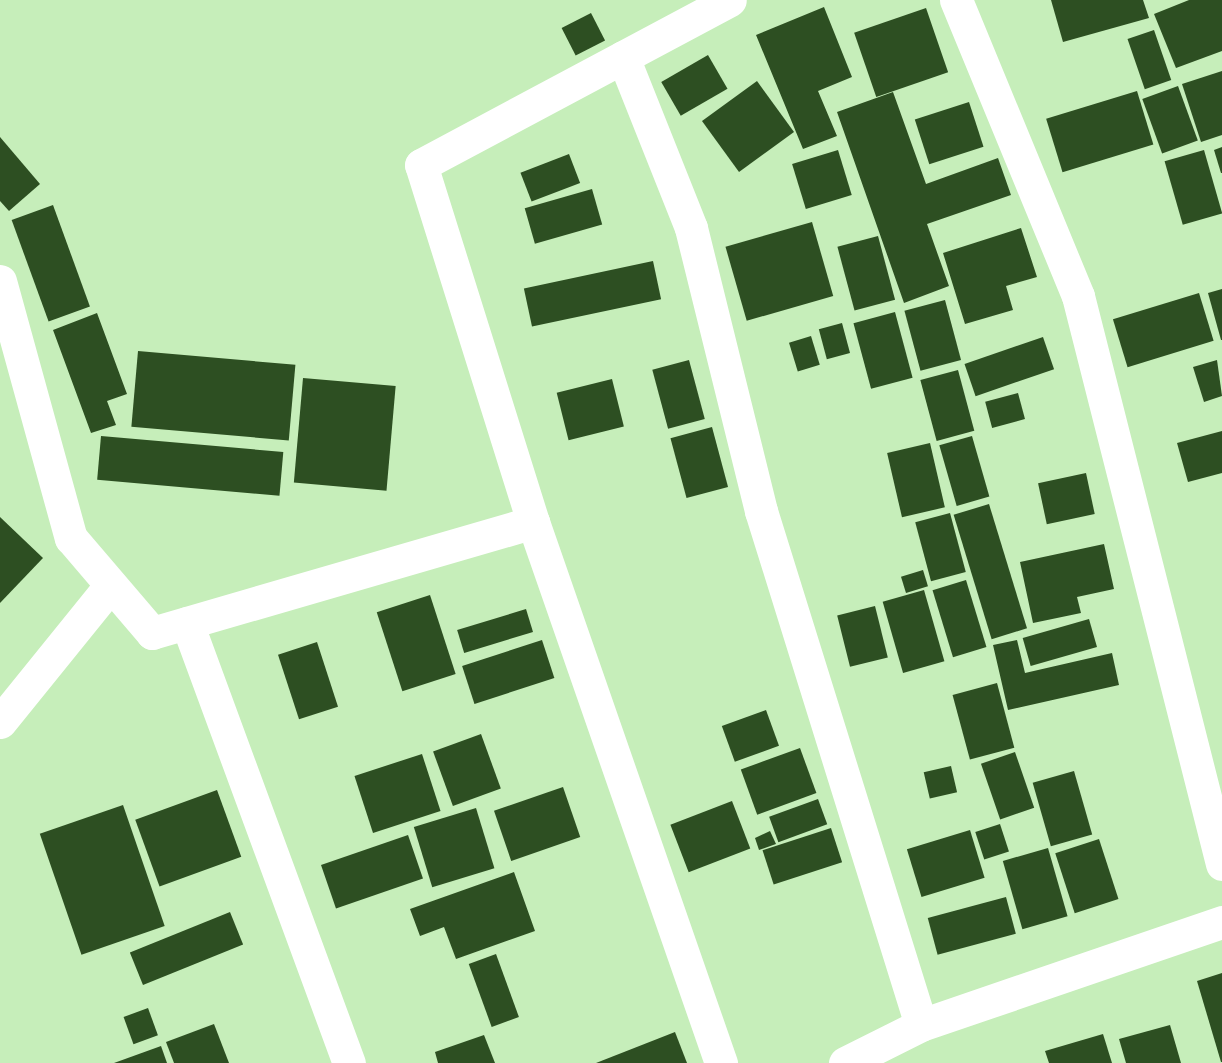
<!DOCTYPE html>
<html>
<head>
<meta charset="utf-8">
<style>
  body { margin:0 }
  #map { position:relative; width:1222px; height:1063px; overflow:hidden; background:#c6eeba; font-family:Raleway,sans-serif }
  div>[style] { position:absolute }
  [style*='--x'] { left:calc(var(--x)*1px); top:calc(var(--y)*1px); width:calc(var(--w)*1px); rotate:calc(var(--a)*1deg) }
  .building>* { inset:0; background:#2d4f22; transform-origin:0 0 }
  .minor>* { height:33px; margin:-16.5px; padding:0 16.5px; transform-origin:16.5px; border-radius:16.5px; background:#fff }
  span { translate:-50% -50%; white-space:nowrap; text-align:center; line-height:1.15; -webkit-text-stroke:6px #fff; paint-order:stroke }
</style>
</head>
<body>
<div id="map">
  <div class="building">
    <i style="clip-path:polygon(1051px 0,1143px 0,1149px 18px,1063px 42px)"></i>
    <i style="clip-path:polygon(1189px 0,1222px 0,1222px 51px,1176px 68px,1154px 14px)"></i>
    <i style="clip-path:polygon(824px 7px,852px 77px,818px 91px,837px 136px,803px 149px,756px 35px)"></i>
    <i style="left:926px;top:8px;width:68px;height:76px;rotate:71deg"></i>
    <i style="left:591px;top:13px;width:31px;height:33px;rotate:63deg"></i>
    <i style="left:1154px;top:30px;width:53px;height:28px;rotate:71deg"></i>
    <i style="left:708px;top:55px;width:39px;height:54px;rotate:60deg"></i>
    <i style="clip-path:polygon(1222px 71px,1222px 135px,1201px 142px,1182px 84px)"></i>
    <i style="left:757px;top:81px;width:63px;height:68px;rotate:54deg"></i>
    <i style="left:1178px;top:86px;width:58px;height:38px;rotate:70deg"></i>
    <i style="left:1137px;top:91px;width:56px;height:95px;rotate:73deg"></i>
    <i style="clip-path:polygon(893px 92px,926px 184px,998px 158px,1011px 195px,927px 224px,949px 286px,904px 303px,837px 112px)"></i>
    <i style="left:969px;top:102px;width:47px;height:57px;rotate:72deg"></i>
    <i style="clip-path:polygon(0 137px,40px 184px,9px 211px,0 201px)"></i>
    <i style="clip-path:polygon(1222px 147px,1222px 173px,1221px 173px,1214px 150px)"></i>
    <i style="left:838px;top:150px;width:47px;height:48px;rotate:73deg"></i>
    <i style="left:1204px;top:150px;width:66px;height:41px;rotate:74deg"></i>
    <i style="left:569px;top:154px;width:31px;height:52px;rotate:69deg"></i>
    <i style="left:592px;top:189px;width:37px;height:70px;rotate:74deg"></i>
    <i style="left:53px;top:205px;width:108px;height:44px;rotate:70deg"></i>
    <i style="left:812px;top:222px;width:77px;height:90px;rotate:74deg"></i>
    <i style="clip-path:polygon(1021px 228px,1037px 277px,1006px 286px,1013px 310px,965px 324px,943px 253px)"></i>
    <i style="left:878px;top:236px;width:66px;height:42px;rotate:75deg"></i>
    <i style="left:653px;top:261px;width:39px;height:132px;rotate:78deg"></i>
    <i style="clip-path:polygon(1222px 289px,1222px 340px,1221px 340px,1208px 293px)"></i>
    <i style="left:1199px;top:293px;width:50px;height:90px;rotate:73deg"></i>
    <i style="left:945px;top:300px;width:62px;height:42px;rotate:75deg"></i>
    <i style="left:895px;top:312px;width:68px;height:43px;rotate:75deg"></i>
    <i style="clip-path:polygon(97px 313px,127px 394px,107px 401px,116px 425px,91px 433px,53px 330px)"></i>
    <i style="left:842px;top:323px;width:31px;height:24px;rotate:75deg"></i>
    <i style="left:811px;top:336px;width:30px;height:23px;rotate:73deg"></i>
    <i style="left:1043px;top:337px;width:34px;height:83px;rotate:71deg"></i>
    <i style="left:138px;top:351px;width:158px;height:76px;rotate:5deg"></i>
    <i style="left:689px;top:360px;width:61px;height:38px;rotate:75deg"></i>
    <i style="clip-path:polygon(1217px 360px,1222px 396px,1204px 402px,1193px 367px)"></i>
    <i style="left:958px;top:370px;width:63px;height:39px;rotate:75deg"></i>
    <i style="left:303px;top:378px;width:93px;height:105px;rotate:5deg"></i>
    <i style="left:612px;top:379px;width:49px;height:57px;rotate:76deg"></i>
    <i style="left:1018px;top:393px;width:27px;height:34px;rotate:75deg"></i>
    <i style="left:712px;top:427px;width:62px;height:43px;rotate:75deg"></i>
    <i style="clip-path:polygon(1222px 431px,1222px 473px,1188px 482px,1177px 443px)"></i>
    <i style="left:101px;top:436px;width:183px;height:44px;rotate:5deg"></i>
    <i style="left:972px;top:436px;width:63px;height:34px;rotate:74deg"></i>
    <i style="left:930px;top:443px;width:66px;height:44px;rotate:77deg"></i>
    <i style="left:1086px;top:473px;width:42px;height:49px;rotate:78deg"></i>
    <i style="left:989px;top:504px;width:130px;height:37px;rotate:73deg"></i>
    <i style="left:950px;top:513px;width:61px;height:36px;rotate:75deg"></i>
    <i style="clip-path:polygon(0 517px,43px 558px,0 603px)"></i>
    <i style="clip-path:polygon(1104px 544px,1114px 589px,1077px 597px,1081px 613px,1033px 623px,1020px 562px)"></i>
    <i style="left:923px;top:570px;width:17px;height:23px;rotate:73deg"></i>
    <i style="left:966px;top:580px;width:70px;height:35px;rotate:73deg"></i>
    <i style="left:924px;top:590px;width:74px;height:43px;rotate:74deg"></i>
    <i style="left:430px;top:595px;width:83px;height:56px;rotate:72deg"></i>
    <i style="left:875px;top:606px;width:53px;height:39px;rotate:76deg"></i>
    <i style="left:526px;top:609px;width:24px;height:72px;rotate:73deg"></i>
    <i style="left:1089px;top:619px;width:29px;height:69px;rotate:74deg"></i>
    <i style="left:542px;top:640px;width:40px;height:84px;rotate:72deg"></i>
    <i style="clip-path:polygon(1017px 640px,1025px 673px,1112px 653px,1119px 685px,1008px 710px,993px 645px)"></i>
    <i style="left:317px;top:642px;width:68px;height:41px;rotate:72deg"></i>
    <i style="left:997px;top:683px;width:67px;height:46px;rotate:75deg"></i>
    <i style="left:766px;top:710px;width:38px;height:47px;rotate:70deg"></i>
    <i style="left:481px;top:734px;width:58px;height:51px;rotate:70deg"></i>
    <i style="left:800px;top:748px;width:48px;height:63px;rotate:70deg"></i>
    <i style="left:1015px;top:752px;width:59px;height:36px;rotate:71deg"></i>
    <i style="left:422px;top:754px;width:60px;height:71px;rotate:72deg"></i>
    <i style="left:951px;top:766px;width:27px;height:28px;rotate:77deg"></i>
    <i style="left:1074px;top:771px;width:66px;height:43px;rotate:74deg"></i>
    <i style="left:563px;top:787px;width:53px;height:73px;rotate:71deg"></i>
    <i style="left:217px;top:790px;width:71px;height:87px;rotate:70deg"></i>
    <i style="left:818px;top:799px;width:27px;height:52px;rotate:70deg"></i>
    <i style="left:732px;top:801px;width:51px;height:66px;rotate:69deg"></i>
    <i style="left:123px;top:805px;width:128px;height:88px;rotate:71deg"></i>
    <i style="left:476px;top:808px;width:63px;height:65px;rotate:73deg"></i>
    <i style="left:1000px;top:824px;width:29px;height:26px;rotate:72deg"></i>
    <i style="left:831px;top:828px;width:36px;height:72px;rotate:72deg"></i>
    <i style="left:970px;top:830px;width:50px;height:66px;rotate:73deg"></i>
    <i style="clip-path:polygon(770px 831px,776px 844px,759px 850px,755px 838px)"></i>
    <i style="left:408px;top:835px;width:46px;height:92px;rotate:71deg"></i>
    <i style="left:1099px;top:839px;width:63px;height:46px;rotate:72deg"></i>
    <i style="left:1048px;top:848px;width:71px;height:47px;rotate:74deg"></i>
    <i style="clip-path:polygon(514px 872px,535px 931px,456px 959px,444px 927px,420px 936px,410px 909px)"></i>
    <i style="left:1006px;top:897px;width:38px;height:81px;rotate:75deg"></i>
    <i style="left:230px;top:912px;width:35px;height:108px;rotate:68deg"></i>
    <i style="left:496px;top:954px;width:67px;height:29px;rotate:70deg"></i>
    <i style="clip-path:polygon(1222px 973px,1222px 1062px,1221px 1062px,1197px 981px)"></i>
    <i style="left:148px;top:1008px;width:29px;height:26px;rotate:70deg"></i>
    <i style="clip-path:polygon(214px 1024px,229px 1063px,174px 1063px,166px 1042px)"></i>
    <i style="clip-path:polygon(1170px 1025px,1181px 1063px,1126px 1063px,1119px 1039px)"></i>
    <i style="clip-path:polygon(675px 1032px,687px 1063px,596px 1063px)"></i>
    <i style="clip-path:polygon(1103px 1034px,1112px 1063px,1049px 1063px,1045px 1051px)"></i>
    <i style="clip-path:polygon(484px 1035px,495px 1063px,438px 1063px,435px 1052px)"></i>
    <i style="clip-path:polygon(161px 1046px,167px 1063px,114px 1063px)"></i>
  </div>
  <div class="minor">
    <i style="--x:956;--y:0;--w:320;--a:67.6"></i>
    <i style="--x:1078;--y:296;--w:586;--a:75.77"></i>
    <i style="--x:623;--y:57;--w:184;--a:68.3"></i>
    <i style="--x:691;--y:228;--w:292;--a:76.1"></i>
    <i style="--x:761;--y:511;--w:538;--a:72.71"></i>
    <i style="--x:921;--y:1025;--w:85;--a:153.4"></i>
    <i style="--x:0;--y:281;--w:267;--a:74.6"></i>
    <i style="--x:71;--y:538;--w:125;--a:49.5"></i>
    <i style="--x:152;--y:633;--w:397;--a:-16.2"></i>
    <i style="--x:533;--y:522;--w:374;--a:-107.4"></i>
    <i style="--x:421;--y:165;--w:350;--a:-28.1"></i>
    <i style="--x:533;--y:522;--w:573;--a:70.84"></i>
    <i style="--x:187;--y:623;--w:469;--a:69.8"></i>
    <i style="--x:0;--y:722;--w:176;--a:-51"></i>
    <i style="--x:921;--y:1025;--w:318;--a:-18.9"></i>
  </div>
</div>
</body>
</html>
